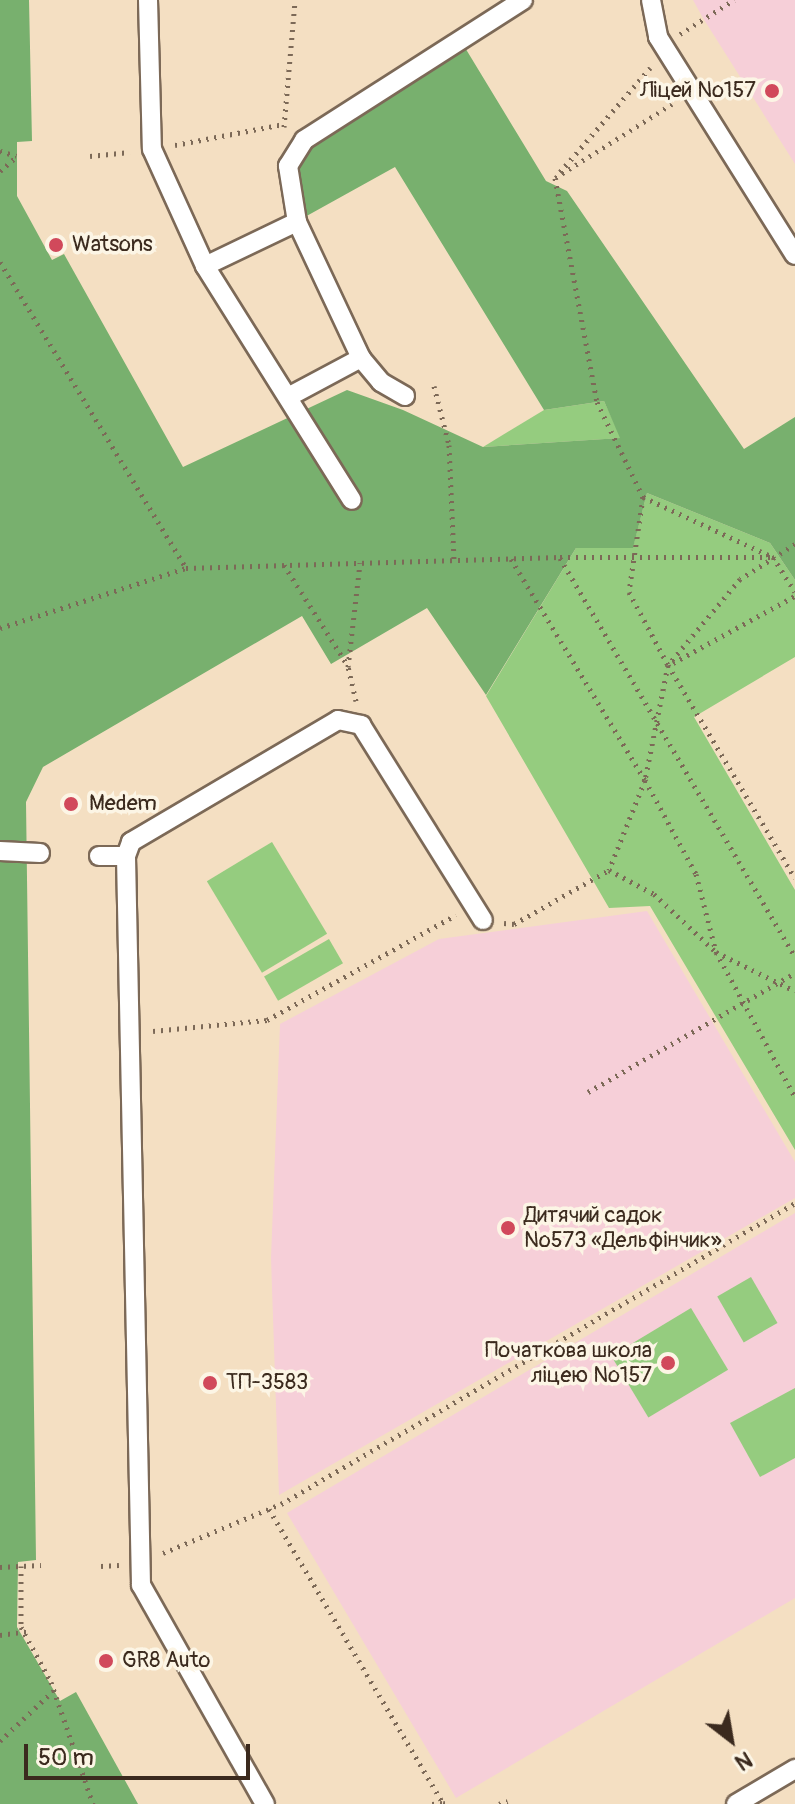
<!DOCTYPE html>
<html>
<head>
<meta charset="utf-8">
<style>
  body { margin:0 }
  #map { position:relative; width:795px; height:1804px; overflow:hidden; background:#f4dfc2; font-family:Pangolin,sans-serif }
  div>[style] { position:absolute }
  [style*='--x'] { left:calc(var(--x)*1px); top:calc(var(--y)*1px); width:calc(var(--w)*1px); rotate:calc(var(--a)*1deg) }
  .built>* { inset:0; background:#f6cfd8 }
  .green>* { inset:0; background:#95cc7f; transform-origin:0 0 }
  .forest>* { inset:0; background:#78b06e }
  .path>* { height:5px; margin-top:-2.5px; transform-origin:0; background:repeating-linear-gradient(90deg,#7c6957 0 2px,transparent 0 8px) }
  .roads { filter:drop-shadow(2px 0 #7c6957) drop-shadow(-2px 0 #7c6957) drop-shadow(0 2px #7c6957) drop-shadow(0 -2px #7c6957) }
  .lane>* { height:18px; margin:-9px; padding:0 9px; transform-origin:9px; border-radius:9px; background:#fff }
  .dots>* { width:22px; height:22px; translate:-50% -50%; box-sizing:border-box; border:4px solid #fcf5e5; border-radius:50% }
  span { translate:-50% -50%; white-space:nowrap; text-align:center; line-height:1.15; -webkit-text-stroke:7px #fcf5e5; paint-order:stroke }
  .poi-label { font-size:22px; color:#3b2a1e }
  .right { translate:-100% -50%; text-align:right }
  .left { translate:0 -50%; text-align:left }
  .north { position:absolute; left:691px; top:1700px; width:80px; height:80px; -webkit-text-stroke:6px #fcf5e5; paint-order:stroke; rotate:149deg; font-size:22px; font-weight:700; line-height:32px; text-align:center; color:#3b2a1e }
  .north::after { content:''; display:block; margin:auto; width:28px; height:36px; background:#3b2a1e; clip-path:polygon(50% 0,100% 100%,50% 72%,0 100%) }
  .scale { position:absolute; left:24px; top:1744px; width:226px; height:36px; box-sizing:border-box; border:4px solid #3b2a1e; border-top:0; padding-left:10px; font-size:24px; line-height:28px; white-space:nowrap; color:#3b2a1e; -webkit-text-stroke:6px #fcf5e5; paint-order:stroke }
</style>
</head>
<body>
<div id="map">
  <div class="built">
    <i style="clip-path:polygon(693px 0,795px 0,795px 164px,703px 18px)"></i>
    <i style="clip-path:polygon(647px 911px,795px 1162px,795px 1198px,279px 1495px,271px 1258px,280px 1024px,439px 939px)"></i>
    <i style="clip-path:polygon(795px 1213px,795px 1598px,456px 1798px,287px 1513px)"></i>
  </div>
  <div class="green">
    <i style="clip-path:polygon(604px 401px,621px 438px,483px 447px,544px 410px)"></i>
    <i style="clip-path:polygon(647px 493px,770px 543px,795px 580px,795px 657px,694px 717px,795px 890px,795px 1150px,650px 906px,609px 908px,486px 696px,576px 548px,633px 547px)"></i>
    <i style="left:272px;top:842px;width:107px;height:76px;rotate:59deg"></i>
    <i style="left:329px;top:939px;width:28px;height:75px;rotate:60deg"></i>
    <i style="left:751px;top:1277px;width:53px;height:39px;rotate:60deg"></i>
    <i style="left:691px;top:1308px;width:72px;height:93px;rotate:59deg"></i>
    <i style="clip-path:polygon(795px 1388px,795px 1458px,760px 1477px,730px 1423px)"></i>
  </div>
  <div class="forest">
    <i style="clip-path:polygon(0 0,29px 0,32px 141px,17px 142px,17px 196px,52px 260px,64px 254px,183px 467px,347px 390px,403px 410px,483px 447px,620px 438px,604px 401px,544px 410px,395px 167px,303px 218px,295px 170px,310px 147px,464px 46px,546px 181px,567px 191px,744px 449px,795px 417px,795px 580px,770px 543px,647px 493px,633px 548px,576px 548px,486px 695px,427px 608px,331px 664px,302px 616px,43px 767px,26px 802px,36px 1560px,18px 1562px,17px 1627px,60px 1701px,76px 1692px,138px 1804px,0 1804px)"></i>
  </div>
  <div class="path">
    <i style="--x:680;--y:34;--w:64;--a:-32.2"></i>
    <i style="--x:672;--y:104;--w:138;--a:147.7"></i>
    <i style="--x:555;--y:178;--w:228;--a:79.4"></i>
    <i style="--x:597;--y:402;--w:106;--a:64.2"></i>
    <i style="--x:643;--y:497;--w:96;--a:98.4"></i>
    <i style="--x:629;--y:592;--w:83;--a:61.9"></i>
    <i style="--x:668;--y:665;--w:248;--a:59.2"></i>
    <i style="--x:284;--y:127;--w:127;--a:-85"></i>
    <i style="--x:175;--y:145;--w:111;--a:-10.9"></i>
    <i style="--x:0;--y:151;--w:17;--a:17"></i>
    <i style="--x:90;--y:156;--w:40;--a:-5.7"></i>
    <i style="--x:0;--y:171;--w:23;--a:-41"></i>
    <i style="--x:560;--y:172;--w:138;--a:-49.1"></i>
    <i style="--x:0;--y:262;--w:358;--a:58.7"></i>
    <i style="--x:434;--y:386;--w:61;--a:75.7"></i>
    <i style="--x:449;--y:445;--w:115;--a:87.5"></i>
    <i style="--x:643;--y:497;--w:143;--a:24.8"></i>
    <i style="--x:773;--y:557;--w:41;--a:57.8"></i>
    <i style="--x:795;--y:544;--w:65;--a:147.5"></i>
    <i style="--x:740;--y:579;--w:112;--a:129.9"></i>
    <i style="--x:668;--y:665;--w:117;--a:101.3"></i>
    <i style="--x:645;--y:780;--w:97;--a:111.8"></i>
    <i style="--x:609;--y:870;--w:51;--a:28.1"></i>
    <i style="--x:654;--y:894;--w:85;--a:43.1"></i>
    <i style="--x:716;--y:952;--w:88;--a:26.3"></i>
    <i style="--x:560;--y:558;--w:463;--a:59.5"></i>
    <i style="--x:511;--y:559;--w:258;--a:58.8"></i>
    <i style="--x:645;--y:780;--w:107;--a:61.5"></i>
    <i style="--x:696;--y:874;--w:81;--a:75.6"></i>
    <i style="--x:716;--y:952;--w:165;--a:61.4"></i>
    <i style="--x:284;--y:565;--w:120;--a:57.6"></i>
    <i style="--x:0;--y:628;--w:195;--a:-17.9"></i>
    <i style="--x:186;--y:568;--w:374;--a:-1.7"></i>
    <i style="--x:560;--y:557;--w:213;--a:0"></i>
    <i style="--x:673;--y:663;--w:139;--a:-28.8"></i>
    <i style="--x:356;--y:701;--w:35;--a:-103"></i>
    <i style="--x:348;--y:667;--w:105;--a:-83.4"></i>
    <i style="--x:504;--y:923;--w:10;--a:6"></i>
    <i style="--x:514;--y:924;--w:109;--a:-29.6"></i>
    <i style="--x:153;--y:1031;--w:115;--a:-5.5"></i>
    <i style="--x:267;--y:1020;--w:216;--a:-29.1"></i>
    <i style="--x:588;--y:1092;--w:239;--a:-29.9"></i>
    <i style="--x:269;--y:1509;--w:342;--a:59.4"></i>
    <i style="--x:443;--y:1803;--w:5;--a:11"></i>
    <i style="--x:163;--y:1553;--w:128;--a:-22.6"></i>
    <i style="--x:281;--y:1504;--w:596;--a:-30.35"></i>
    <i style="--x:21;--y:1566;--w:61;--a:90"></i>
    <i style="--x:21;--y:1627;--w:63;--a:61.4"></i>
    <i style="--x:51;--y:1682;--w:129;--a:71"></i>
    <i style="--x:101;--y:1566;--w:18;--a:-3"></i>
    <i style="--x:0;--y:1567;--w:41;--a:-2.8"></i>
    <i style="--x:0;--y:1635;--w:28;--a:-8"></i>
    <i style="--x:0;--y:1741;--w:73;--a:-43.3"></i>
    <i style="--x:432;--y:1804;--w:11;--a:-5"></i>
    <i style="--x:499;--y:1804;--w:9;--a:-18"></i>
  </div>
  <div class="roads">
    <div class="lane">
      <i style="--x:148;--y:0;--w:149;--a:88.5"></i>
      <i style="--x:152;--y:149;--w:128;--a:65.6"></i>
      <i style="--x:205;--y:266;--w:276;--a:57.9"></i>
      <i style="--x:651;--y:0;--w:38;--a:79"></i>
      <i style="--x:658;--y:37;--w:257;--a:57.9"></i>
      <i style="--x:205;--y:266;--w:102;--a:-25.6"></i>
      <i style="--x:405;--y:396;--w:28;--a:-150"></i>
      <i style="--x:381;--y:382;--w:31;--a:-130"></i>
      <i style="--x:361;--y:358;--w:150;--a:-115.2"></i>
      <i style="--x:297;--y:222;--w:57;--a:-99.1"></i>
      <i style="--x:288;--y:166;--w:31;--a:-58"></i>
      <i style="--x:304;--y:140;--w:260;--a:-32.6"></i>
      <i style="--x:288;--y:397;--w:83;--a:-28.1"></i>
      <i style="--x:0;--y:851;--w:40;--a:2.9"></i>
      <i style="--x:99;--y:856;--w:27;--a:0"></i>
      <i style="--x:265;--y:1804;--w:252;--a:-119.5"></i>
      <i style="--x:141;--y:1585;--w:729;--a:-91.18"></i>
      <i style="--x:126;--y:856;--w:15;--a:-70"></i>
      <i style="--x:131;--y:842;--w:240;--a:-30.5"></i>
      <i style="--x:338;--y:720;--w:24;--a:12"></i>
      <i style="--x:361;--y:725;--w:230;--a:58"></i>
      <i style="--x:736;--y:1804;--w:69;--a:-30.7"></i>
    </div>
  </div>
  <div class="dots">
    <i style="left:772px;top:91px;background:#d1495b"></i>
    <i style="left:56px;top:245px;background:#d1495b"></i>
    <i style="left:71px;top:804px;background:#d1495b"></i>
    <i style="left:508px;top:1228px;background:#d1495b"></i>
    <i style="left:668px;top:1363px;background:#d1495b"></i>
    <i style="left:210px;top:1383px;background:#d1495b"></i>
    <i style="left:106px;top:1661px;background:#d1495b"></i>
  </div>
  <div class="poi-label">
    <span class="right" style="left:756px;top:91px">Ліцей №157</span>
    <span class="left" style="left:72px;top:245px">Watsons</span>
    <span class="left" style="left:89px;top:804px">Medem</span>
    <span class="left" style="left:524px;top:1228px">Дитячий садок<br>№573 «Дельфінчик»</span>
    <span class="right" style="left:652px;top:1363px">Початкова школа<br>ліцею №157</span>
    <span class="left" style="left:226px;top:1383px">ТП-3583</span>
    <span class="left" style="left:122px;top:1661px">GR8 Auto</span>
  </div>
  <div class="north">N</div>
  <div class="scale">50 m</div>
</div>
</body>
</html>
